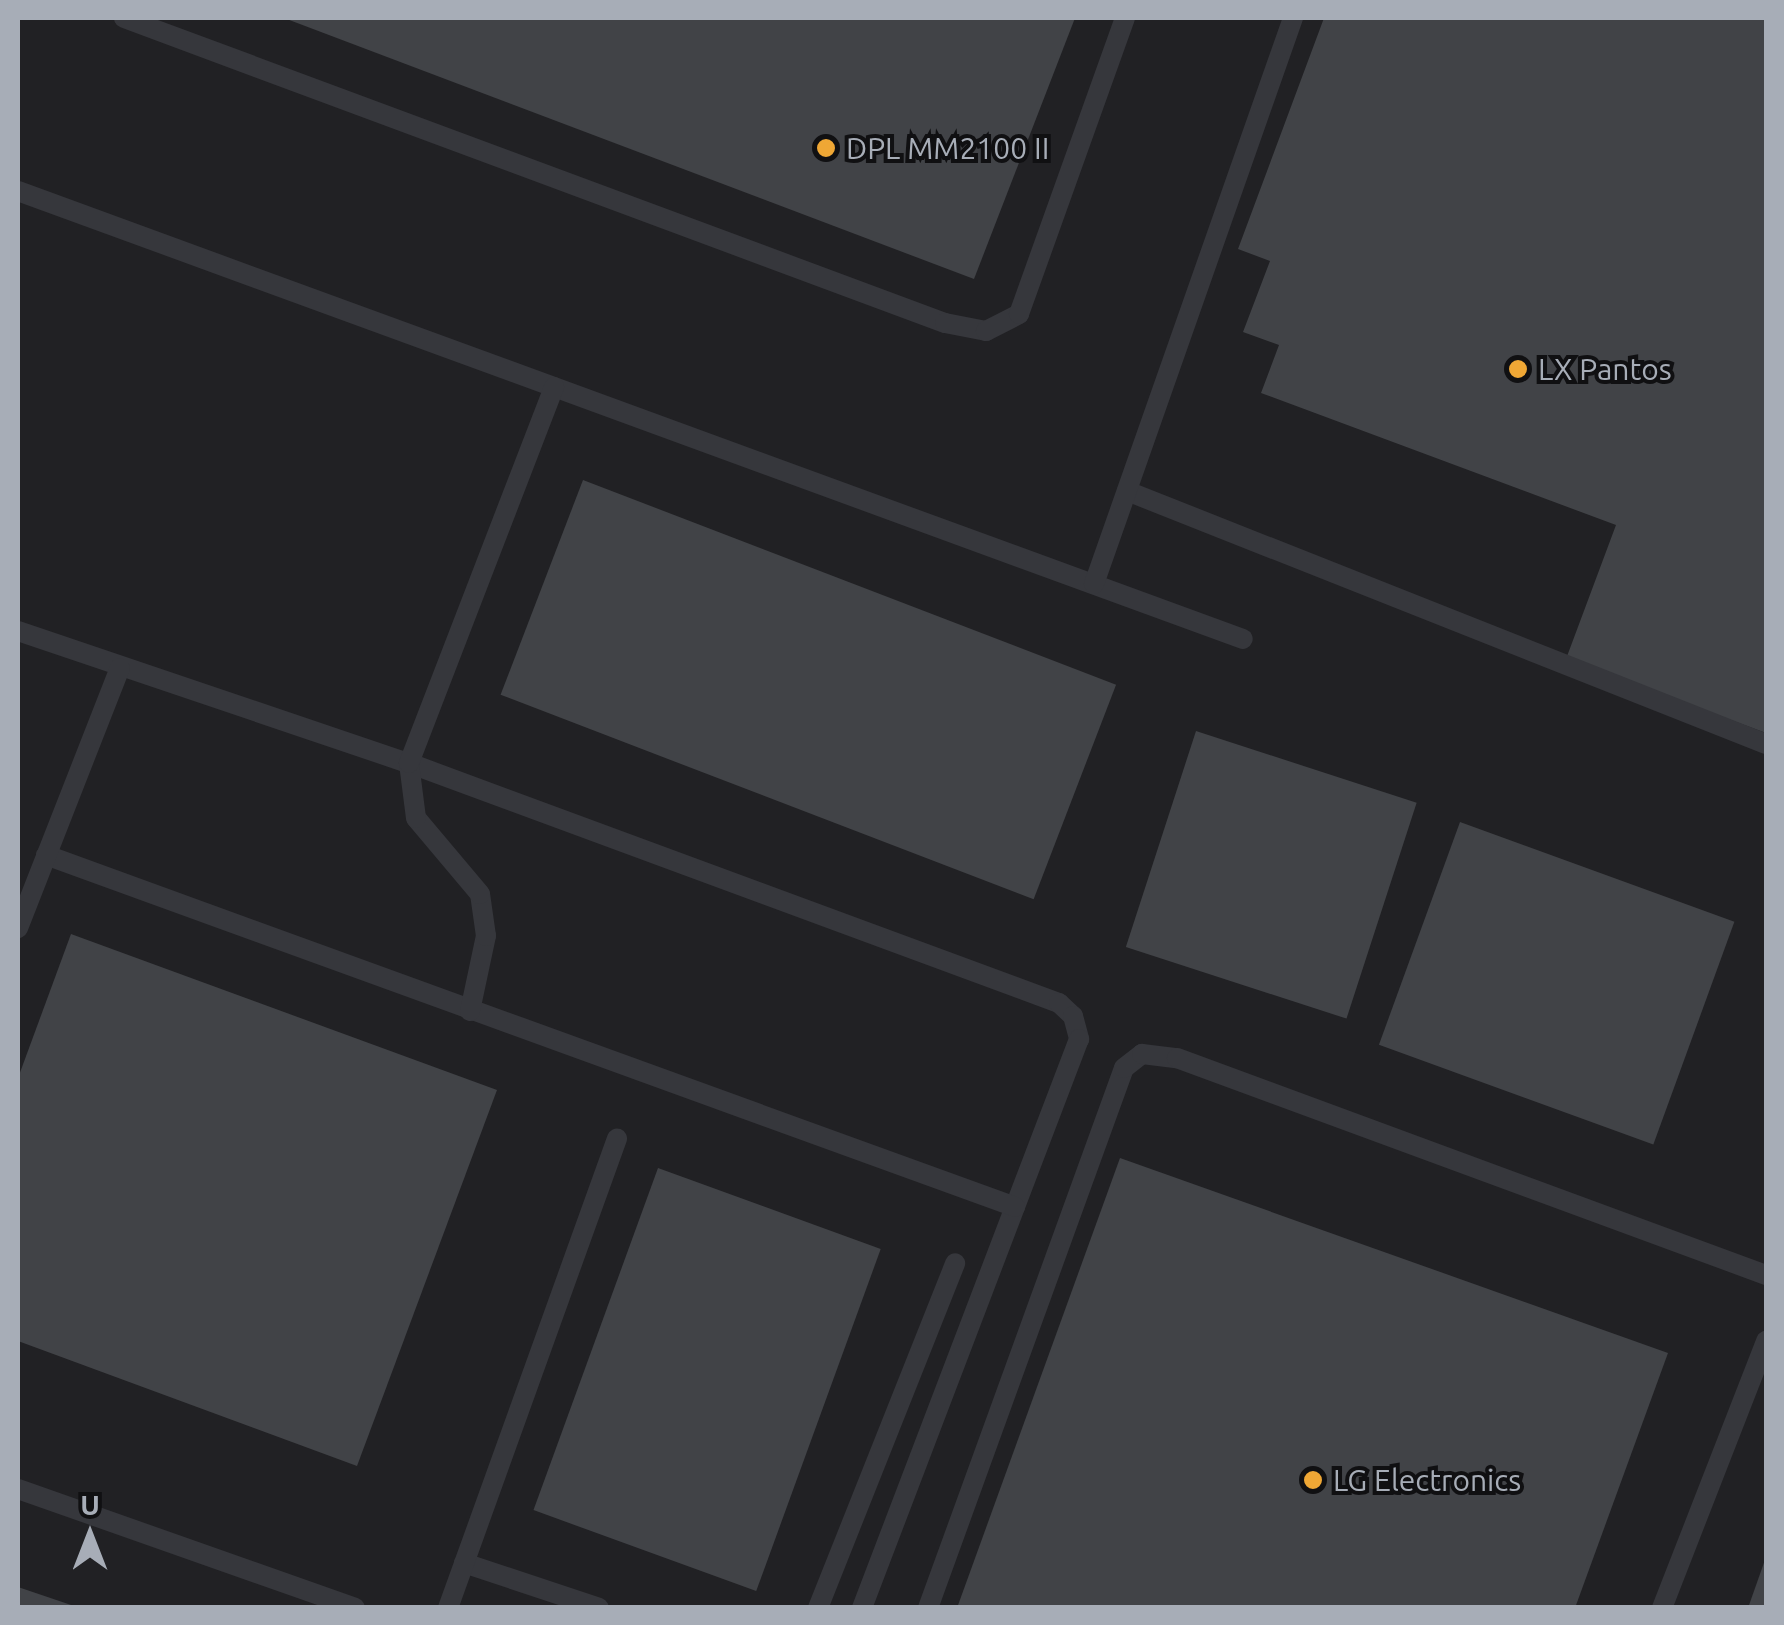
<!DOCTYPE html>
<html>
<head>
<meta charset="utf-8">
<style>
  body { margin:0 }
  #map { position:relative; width:1784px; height:1625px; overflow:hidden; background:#151517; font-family:Ubuntu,sans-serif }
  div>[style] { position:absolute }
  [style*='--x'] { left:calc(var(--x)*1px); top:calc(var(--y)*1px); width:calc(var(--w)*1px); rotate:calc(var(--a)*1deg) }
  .built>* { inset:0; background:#212124; transform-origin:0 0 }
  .building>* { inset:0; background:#414347; transform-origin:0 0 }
  .service>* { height:20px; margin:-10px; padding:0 10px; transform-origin:10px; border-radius:10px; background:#36373c }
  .dots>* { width:28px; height:28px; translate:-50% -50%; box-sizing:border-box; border:5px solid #101012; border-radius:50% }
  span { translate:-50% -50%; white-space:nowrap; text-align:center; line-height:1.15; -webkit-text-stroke:8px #101012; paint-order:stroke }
  .poi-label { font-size:30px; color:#a7adb7 }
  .left { translate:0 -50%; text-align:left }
  .frame { position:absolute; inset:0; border:20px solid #a7adb7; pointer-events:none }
  .north { position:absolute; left:40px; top:1485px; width:100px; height:100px; -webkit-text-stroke:8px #101012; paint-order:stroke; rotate:0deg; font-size:28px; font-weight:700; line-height:40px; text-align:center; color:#a7adb7 }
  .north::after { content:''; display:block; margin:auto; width:35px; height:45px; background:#a7adb7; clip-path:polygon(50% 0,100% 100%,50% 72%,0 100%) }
</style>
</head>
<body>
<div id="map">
  <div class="built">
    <i style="left:18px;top:18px;width:1748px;height:1589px"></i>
  </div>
  <div class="building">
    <i style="clip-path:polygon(284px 18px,1075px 18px,974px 279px)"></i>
    <i style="clip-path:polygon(1324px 18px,1766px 18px,1766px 733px,1566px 659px,1616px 525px,1261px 393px,1279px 345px,1243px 332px,1270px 261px,1238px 249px)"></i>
    <i style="left:583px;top:480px;width:571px;height:230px;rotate:21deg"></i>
    <i style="left:1196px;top:731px;width:232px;height:227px;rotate:18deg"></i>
    <i style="left:1460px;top:822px;width:292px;height:237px;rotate:20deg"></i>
    <i style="clip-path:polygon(71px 934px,497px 1090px,357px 1466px,18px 1341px,18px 1078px)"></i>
    <i style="clip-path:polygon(1120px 1158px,1668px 1353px,1575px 1608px,957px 1608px)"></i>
    <i style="left:658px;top:1168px;width:237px;height:364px;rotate:20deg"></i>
    <i style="clip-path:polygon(1766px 1557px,1766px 1608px,1748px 1608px)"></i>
    <i style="clip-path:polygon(18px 1587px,77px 1607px,76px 1608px,18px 1608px)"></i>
  </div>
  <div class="service">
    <i style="--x:124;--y:18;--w:876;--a:20.38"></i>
    <i style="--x:945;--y:323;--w:42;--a:11"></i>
    <i style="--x:986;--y:331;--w:37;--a:-27"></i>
    <i style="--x:1019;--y:314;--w:314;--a:-70.3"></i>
    <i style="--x:18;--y:191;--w:1304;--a:20.09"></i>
    <i style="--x:1127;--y:491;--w:687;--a:21.6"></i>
    <i style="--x:1094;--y:584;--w:600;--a:-70.63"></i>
    <i style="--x:18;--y:631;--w:413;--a:18.7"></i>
    <i style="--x:409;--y:763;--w:693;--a:20.27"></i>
    <i style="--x:1059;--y:1003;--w:19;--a:43"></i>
    <i style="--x:1073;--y:1016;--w:24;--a:75"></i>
    <i style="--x:1079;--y:1039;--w:609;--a:110.88"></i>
    <i style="--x:46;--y:855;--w:1031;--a:19.96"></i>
    <i style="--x:18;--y:928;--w:279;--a:-68.6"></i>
    <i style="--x:470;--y:1011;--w:77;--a:-78"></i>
    <i style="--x:486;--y:936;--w:42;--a:-98.1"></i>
    <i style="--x:480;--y:894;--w:99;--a:-130.1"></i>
    <i style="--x:416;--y:818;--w:55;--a:-97.3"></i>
    <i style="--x:409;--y:763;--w:403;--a:-68.9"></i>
    <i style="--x:18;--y:1489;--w:357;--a:19.4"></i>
    <i style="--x:464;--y:1563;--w:142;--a:18.4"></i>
    <i style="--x:448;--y:1608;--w:499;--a:-70.2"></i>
    <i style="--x:818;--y:1608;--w:371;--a:-68.3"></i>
    <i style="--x:928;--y:1608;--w:574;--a:-70.05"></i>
    <i style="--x:1124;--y:1068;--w:23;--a:-38"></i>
    <i style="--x:1142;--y:1054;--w:35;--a:7"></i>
    <i style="--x:1177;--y:1058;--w:628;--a:20.22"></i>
    <i style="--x:1662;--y:1608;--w:287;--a:-68.7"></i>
  </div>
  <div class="dots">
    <i style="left:826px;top:148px;background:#efa735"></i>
    <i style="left:1518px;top:369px;background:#efa735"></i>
    <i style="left:1313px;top:1480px;background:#efa735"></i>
  </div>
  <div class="poi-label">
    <span class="left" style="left:846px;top:148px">DPL MM2100 II</span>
    <span class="left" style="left:1538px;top:369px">LX Pantos</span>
    <span class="left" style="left:1333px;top:1480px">LG Electronics</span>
  </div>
  <div class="frame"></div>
  <div class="north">U</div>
</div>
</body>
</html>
